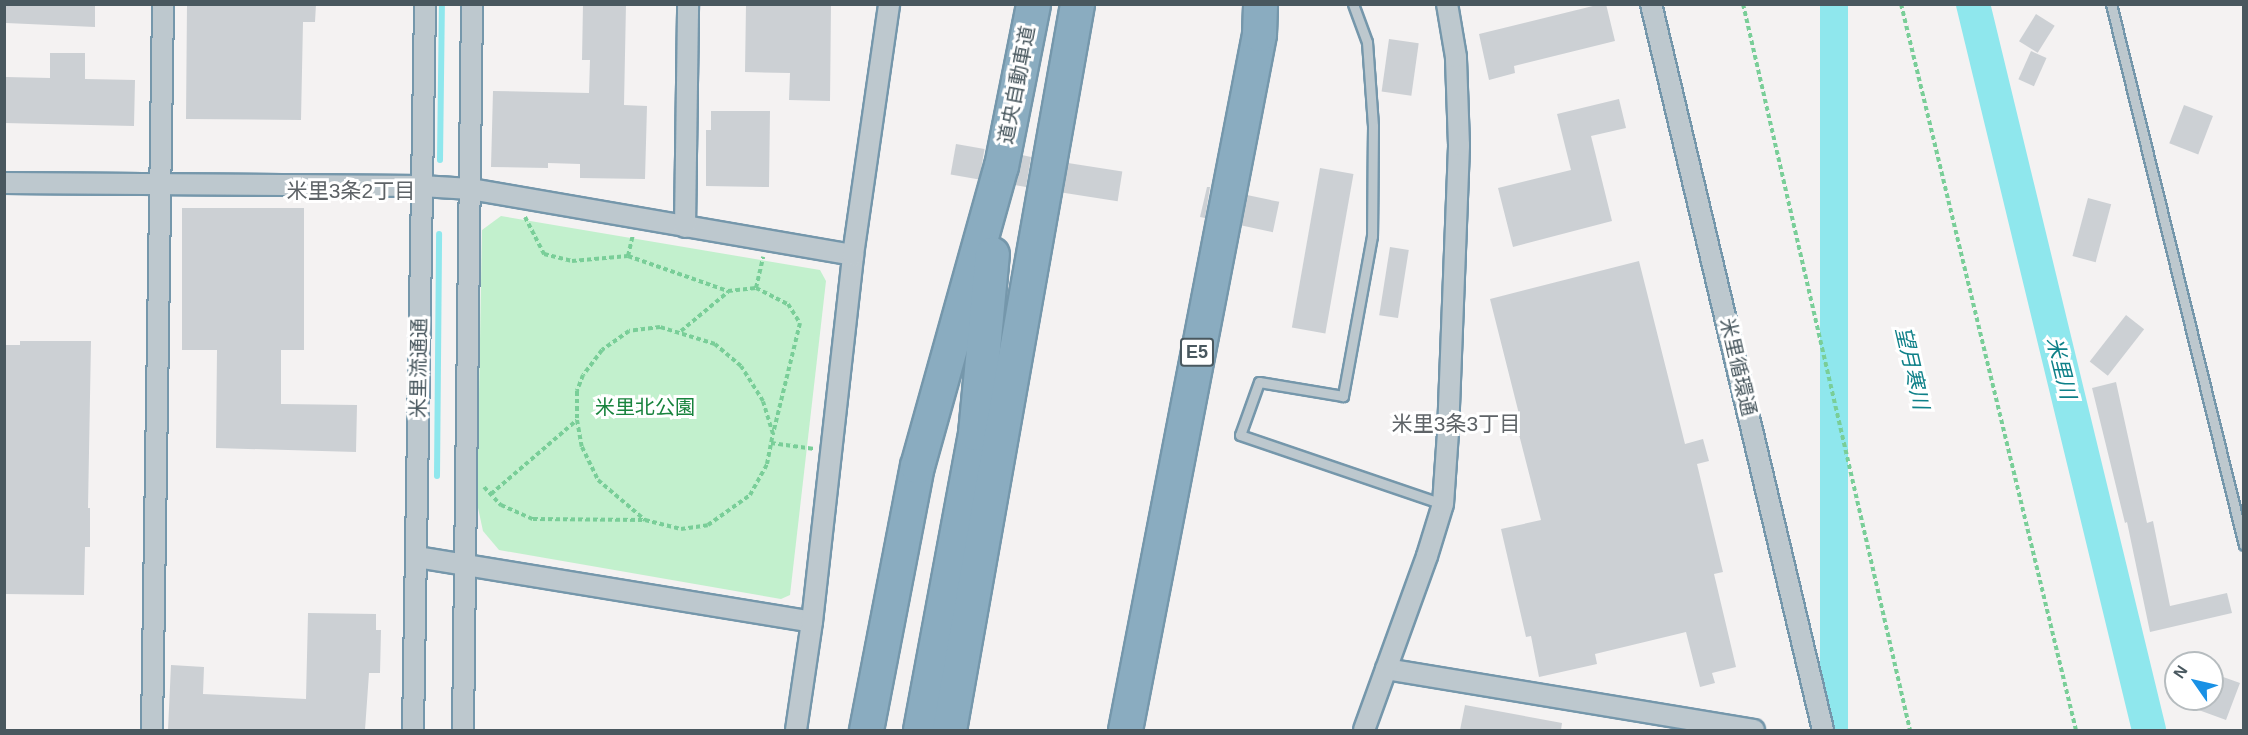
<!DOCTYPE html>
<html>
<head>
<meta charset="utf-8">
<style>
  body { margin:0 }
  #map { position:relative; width:2248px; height:735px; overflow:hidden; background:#f4f2f2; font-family:Helvetica,"Noto Sans JP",sans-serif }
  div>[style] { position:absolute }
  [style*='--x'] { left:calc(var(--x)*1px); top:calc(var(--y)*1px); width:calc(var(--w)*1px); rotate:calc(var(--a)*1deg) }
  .green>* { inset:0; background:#c2f0cd }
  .water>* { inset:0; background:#8fe7ed; transform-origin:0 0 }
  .stream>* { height:6px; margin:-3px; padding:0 3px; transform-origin:3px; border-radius:3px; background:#8fe7ed }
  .river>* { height:34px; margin:-17px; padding:0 17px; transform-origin:17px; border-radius:17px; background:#8fe7ed }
  .building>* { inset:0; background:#ccd0d4; transform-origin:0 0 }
  .path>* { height:4px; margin-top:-2px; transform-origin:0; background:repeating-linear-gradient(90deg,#79ce98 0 4.5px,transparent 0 7.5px) }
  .roads { filter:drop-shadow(2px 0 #7597ab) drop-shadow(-2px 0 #7597ab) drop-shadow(0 2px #7597ab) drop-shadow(0 -2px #7597ab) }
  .service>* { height:9px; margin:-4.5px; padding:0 4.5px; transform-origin:4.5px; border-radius:4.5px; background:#bdc8ce }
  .minor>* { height:20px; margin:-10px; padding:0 10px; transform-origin:10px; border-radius:10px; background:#bdc8ce }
  .motorway>* { height:33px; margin:-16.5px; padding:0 16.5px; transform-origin:16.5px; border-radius:16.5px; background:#8aacc0 }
  span { translate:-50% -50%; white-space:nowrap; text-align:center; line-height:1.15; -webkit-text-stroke:6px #fff; paint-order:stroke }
  .shield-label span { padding:2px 4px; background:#fff; border:2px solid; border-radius:4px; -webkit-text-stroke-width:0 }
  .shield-label { font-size:18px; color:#49585f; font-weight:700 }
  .street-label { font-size:20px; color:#49585f }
  .park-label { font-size:20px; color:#18833d }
  .neighbourhood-label { font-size:21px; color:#5e6367 }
  .water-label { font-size:21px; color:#0e8088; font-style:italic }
  .frame { position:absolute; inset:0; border:6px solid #49585f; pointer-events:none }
  .north { position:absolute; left:2164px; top:651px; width:60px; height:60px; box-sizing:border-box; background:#fff; border:2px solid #b6bcbf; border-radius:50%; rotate:304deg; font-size:16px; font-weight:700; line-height:24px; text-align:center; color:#49585f }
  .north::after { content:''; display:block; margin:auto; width:21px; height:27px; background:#1a91e5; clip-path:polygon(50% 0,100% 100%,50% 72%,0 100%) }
</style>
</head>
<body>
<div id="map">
  <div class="green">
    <i style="clip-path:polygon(501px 216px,820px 270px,826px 281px,790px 595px,781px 599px,499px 550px,483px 531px,477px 503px,482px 230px)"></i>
  </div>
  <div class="water">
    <i style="left:1820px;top:5px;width:28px;height:745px"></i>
  </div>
  <div class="stream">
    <i style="--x:440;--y:160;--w:156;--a:-89.3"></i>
    <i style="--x:437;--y:476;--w:242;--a:-89.5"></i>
  </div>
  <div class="river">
    <i style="--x:1973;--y:4;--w:747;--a:76.37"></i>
  </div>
  <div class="building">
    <i style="clip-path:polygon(6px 4px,95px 4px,95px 27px,6px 23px)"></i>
    <i style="clip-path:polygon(187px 4px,316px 4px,315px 22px,303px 22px,301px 120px,186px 119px)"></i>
    <i style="clip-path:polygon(583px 4px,626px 4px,624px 105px,647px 106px,645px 179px,580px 178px,580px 164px,548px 163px,548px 168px,491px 167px,493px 91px,589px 93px,590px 60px,582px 60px)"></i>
    <i style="clip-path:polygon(746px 4px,831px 4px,830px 101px,789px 100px,790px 73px,745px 72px)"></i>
    <i style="clip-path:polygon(1601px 4px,1606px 4px,1615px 41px,1514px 66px,1515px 73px,1489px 80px,1479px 34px)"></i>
    <i style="left:2036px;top:14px;width:22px;height:32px;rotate:32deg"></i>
    <i style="left:1389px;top:39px;width:30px;height:53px;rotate:8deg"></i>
    <i style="left:2031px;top:51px;width:17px;height:31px;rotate:24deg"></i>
    <i style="clip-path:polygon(50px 53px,85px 53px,85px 79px,135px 80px,134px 126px,4px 123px,6px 77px,50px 78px)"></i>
    <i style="clip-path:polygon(1619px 99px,1626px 128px,1591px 136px,1612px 221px,1513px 247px,1498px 188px,1571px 170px,1557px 114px)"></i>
    <i style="left:2184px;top:105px;width:31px;height:41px;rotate:21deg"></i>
    <i style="clip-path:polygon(711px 111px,770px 111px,769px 187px,706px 186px,706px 130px,711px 130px)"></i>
    <i style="left:956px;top:144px;width:29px;height:31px;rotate:10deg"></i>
    <i style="clip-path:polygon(1022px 155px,1031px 157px,1026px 187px,1015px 185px)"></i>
    <i style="left:1068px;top:163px;width:55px;height:30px;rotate:9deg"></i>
    <i style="left:1320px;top:168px;width:34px;height:162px;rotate:10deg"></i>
    <i style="clip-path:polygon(1207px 187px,1210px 187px,1205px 218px,1200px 217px)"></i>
    <i style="left:1247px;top:195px;width:33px;height:31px;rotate:12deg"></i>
    <i style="left:2088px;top:198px;width:24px;height:60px;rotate:15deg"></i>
    <i style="clip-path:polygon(182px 208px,304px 208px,304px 350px,281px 350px,281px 404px,357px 405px,356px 452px,216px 448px,217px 350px,182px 350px)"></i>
    <i style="left:1390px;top:247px;width:19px;height:69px;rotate:9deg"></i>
    <i style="clip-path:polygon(1639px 261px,1685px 444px,1703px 439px,1709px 461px,1697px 464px,1723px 572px,1714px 574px,1736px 667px,1712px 673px,1715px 683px,1700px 687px,1686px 632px,1595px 654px,1597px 664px,1539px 677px,1531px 636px,1526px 637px,1501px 529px,1541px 520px,1515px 419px,1520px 418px,1490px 299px)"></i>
    <i style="left:2126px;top:315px;width:23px;height:59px;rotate:38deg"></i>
    <i style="clip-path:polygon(20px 341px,91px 341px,88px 508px,90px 508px,90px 547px,85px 547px,84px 595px,4px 594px,4px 345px,20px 345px)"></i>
    <i style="clip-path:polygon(2116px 382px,2147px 523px,2153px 521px,2170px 606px,2227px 593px,2232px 613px,2150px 632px,2127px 522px,2125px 523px,2092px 388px)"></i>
    <i style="clip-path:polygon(308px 613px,376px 614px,376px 630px,381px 630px,380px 673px,369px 673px,365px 730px,168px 730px,171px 665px,204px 667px,203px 694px,306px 699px)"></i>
    <i style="clip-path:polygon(2212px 673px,2240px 683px,2226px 720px,2174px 701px,2212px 699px)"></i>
    <i style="clip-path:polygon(1465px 705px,1562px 723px,1561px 730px,1460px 730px)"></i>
  </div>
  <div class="path">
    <i style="--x:1743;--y:4;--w:745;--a:77.05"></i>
    <i style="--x:1901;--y:4;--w:747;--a:76.45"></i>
    <i style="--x:525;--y:217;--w:42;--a:62.8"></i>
    <i style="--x:544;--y:254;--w:29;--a:14"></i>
    <i style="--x:572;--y:261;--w:56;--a:-5.1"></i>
    <i style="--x:628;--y:256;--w:106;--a:19.3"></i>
    <i style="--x:728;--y:291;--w:28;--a:-6"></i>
    <i style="--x:756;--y:288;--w:36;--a:27"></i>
    <i style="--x:788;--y:304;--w:22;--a:58"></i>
    <i style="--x:800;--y:323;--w:114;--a:103.7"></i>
    <i style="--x:628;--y:256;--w:22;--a:-77"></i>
    <i style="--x:756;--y:288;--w:32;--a:-77"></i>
    <i style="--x:681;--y:331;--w:61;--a:-39.7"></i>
    <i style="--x:771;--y:443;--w:44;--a:7.8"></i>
    <i style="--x:484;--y:487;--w:25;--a:47"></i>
    <i style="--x:501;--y:505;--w:35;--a:24"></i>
    <i style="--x:533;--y:519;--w:112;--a:0.5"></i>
    <i style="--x:645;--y:520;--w:37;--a:14"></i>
    <i style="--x:681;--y:529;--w:27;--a:-8"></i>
    <i style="--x:708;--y:525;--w:52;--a:-35.5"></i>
    <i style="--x:750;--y:495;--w:35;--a:-61"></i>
    <i style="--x:767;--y:464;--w:31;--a:-79"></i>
    <i style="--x:773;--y:434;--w:34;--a:-107"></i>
    <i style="--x:763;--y:401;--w:41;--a:-122.2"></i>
    <i style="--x:741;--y:366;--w:34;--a:-140"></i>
    <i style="--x:715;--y:344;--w:58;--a:-162.8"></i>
    <i style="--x:660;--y:327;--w:31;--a:173"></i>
    <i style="--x:629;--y:331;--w:33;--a:145"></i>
    <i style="--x:602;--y:350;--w:31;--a:127"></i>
    <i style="--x:583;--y:375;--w:17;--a:111"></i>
    <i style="--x:577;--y:391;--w:29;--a:90"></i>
    <i style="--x:577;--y:420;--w:27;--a:80"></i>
    <i style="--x:582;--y:447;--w:37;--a:64"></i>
    <i style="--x:598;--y:480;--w:62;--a:40.4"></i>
    <i style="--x:491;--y:494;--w:113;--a:-40.7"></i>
  </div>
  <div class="roads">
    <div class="service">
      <i style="--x:1353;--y:4;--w:40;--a:69.8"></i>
      <i style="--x:1367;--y:42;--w:84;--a:85.9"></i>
      <i style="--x:1373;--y:126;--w:110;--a:90.5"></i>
      <i style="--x:1372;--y:236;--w:163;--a:100.3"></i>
      <i style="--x:1343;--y:396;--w:85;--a:-170.5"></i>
      <i style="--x:1259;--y:382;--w:56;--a:109.7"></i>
      <i style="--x:1240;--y:435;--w:214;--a:18.8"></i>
      <i style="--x:2111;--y:4;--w:557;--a:76.19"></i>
    </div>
    <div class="minor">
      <i style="--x:1651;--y:4;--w:746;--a:76.67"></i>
      <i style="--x:4;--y:183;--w:417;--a:0.4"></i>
      <i style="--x:421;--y:186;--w:50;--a:3.4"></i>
      <i style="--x:471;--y:189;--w:388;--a:9.8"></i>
      <i style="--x:685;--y:227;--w:223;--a:-89.2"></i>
      <i style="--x:417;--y:557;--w:400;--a:9.3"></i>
      <i style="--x:1386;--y:669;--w:373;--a:9.4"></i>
      <i style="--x:152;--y:730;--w:726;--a:-89.13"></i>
      <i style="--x:413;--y:730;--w:726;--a:-89.05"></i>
      <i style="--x:463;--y:730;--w:726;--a:-89.29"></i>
      <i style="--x:796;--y:730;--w:109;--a:-81.6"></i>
      <i style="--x:812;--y:622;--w:369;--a:-83.6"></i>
      <i style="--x:853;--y:255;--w:254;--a:-81.8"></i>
      <i style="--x:1364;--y:730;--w:185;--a:-70.1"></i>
      <i style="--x:1427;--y:556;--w:54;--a:-72.9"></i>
      <i style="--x:1443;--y:504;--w:71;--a:-86"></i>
      <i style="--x:1448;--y:433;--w:288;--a:-87.8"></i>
      <i style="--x:1459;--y:145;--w:88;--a:-92"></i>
      <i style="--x:1456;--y:57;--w:54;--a:-99.6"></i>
    </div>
    <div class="motorway">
      <i style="--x:866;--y:730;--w:269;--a:-79.1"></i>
      <i style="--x:917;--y:466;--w:312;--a:-74.4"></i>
      <i style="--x:1001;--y:166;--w:165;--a:-78.8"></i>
      <i style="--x:920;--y:730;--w:302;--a:-79.5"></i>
      <i style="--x:975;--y:433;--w:180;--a:-84.6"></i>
      <i style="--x:949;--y:730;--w:737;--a:-80"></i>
      <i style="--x:1125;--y:730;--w:709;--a:-79.1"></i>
      <i style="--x:1259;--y:34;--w:30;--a:-88"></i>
    </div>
  </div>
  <div class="shield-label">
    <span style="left:1197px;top:352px">E5</span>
  </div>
  <div class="street-label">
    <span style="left:1017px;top:85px;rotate:-79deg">道央自動車道</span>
    <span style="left:1738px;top:367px;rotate:77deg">米里循環通</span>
    <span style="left:419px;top:368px;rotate:-89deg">米里流通通</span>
  </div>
  <div class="park-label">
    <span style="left:645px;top:407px">米里北公園</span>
  </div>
  <div class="neighbourhood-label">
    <span style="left:351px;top:191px">米里3条2丁目</span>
    <span style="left:1456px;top:424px">米里3条3丁目</span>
  </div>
  <div class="water-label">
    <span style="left:1912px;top:368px;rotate:77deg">望月寒川</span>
    <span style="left:2061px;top:368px;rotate:76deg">米里川</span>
  </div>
  <div class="frame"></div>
  <div class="north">N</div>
</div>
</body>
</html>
